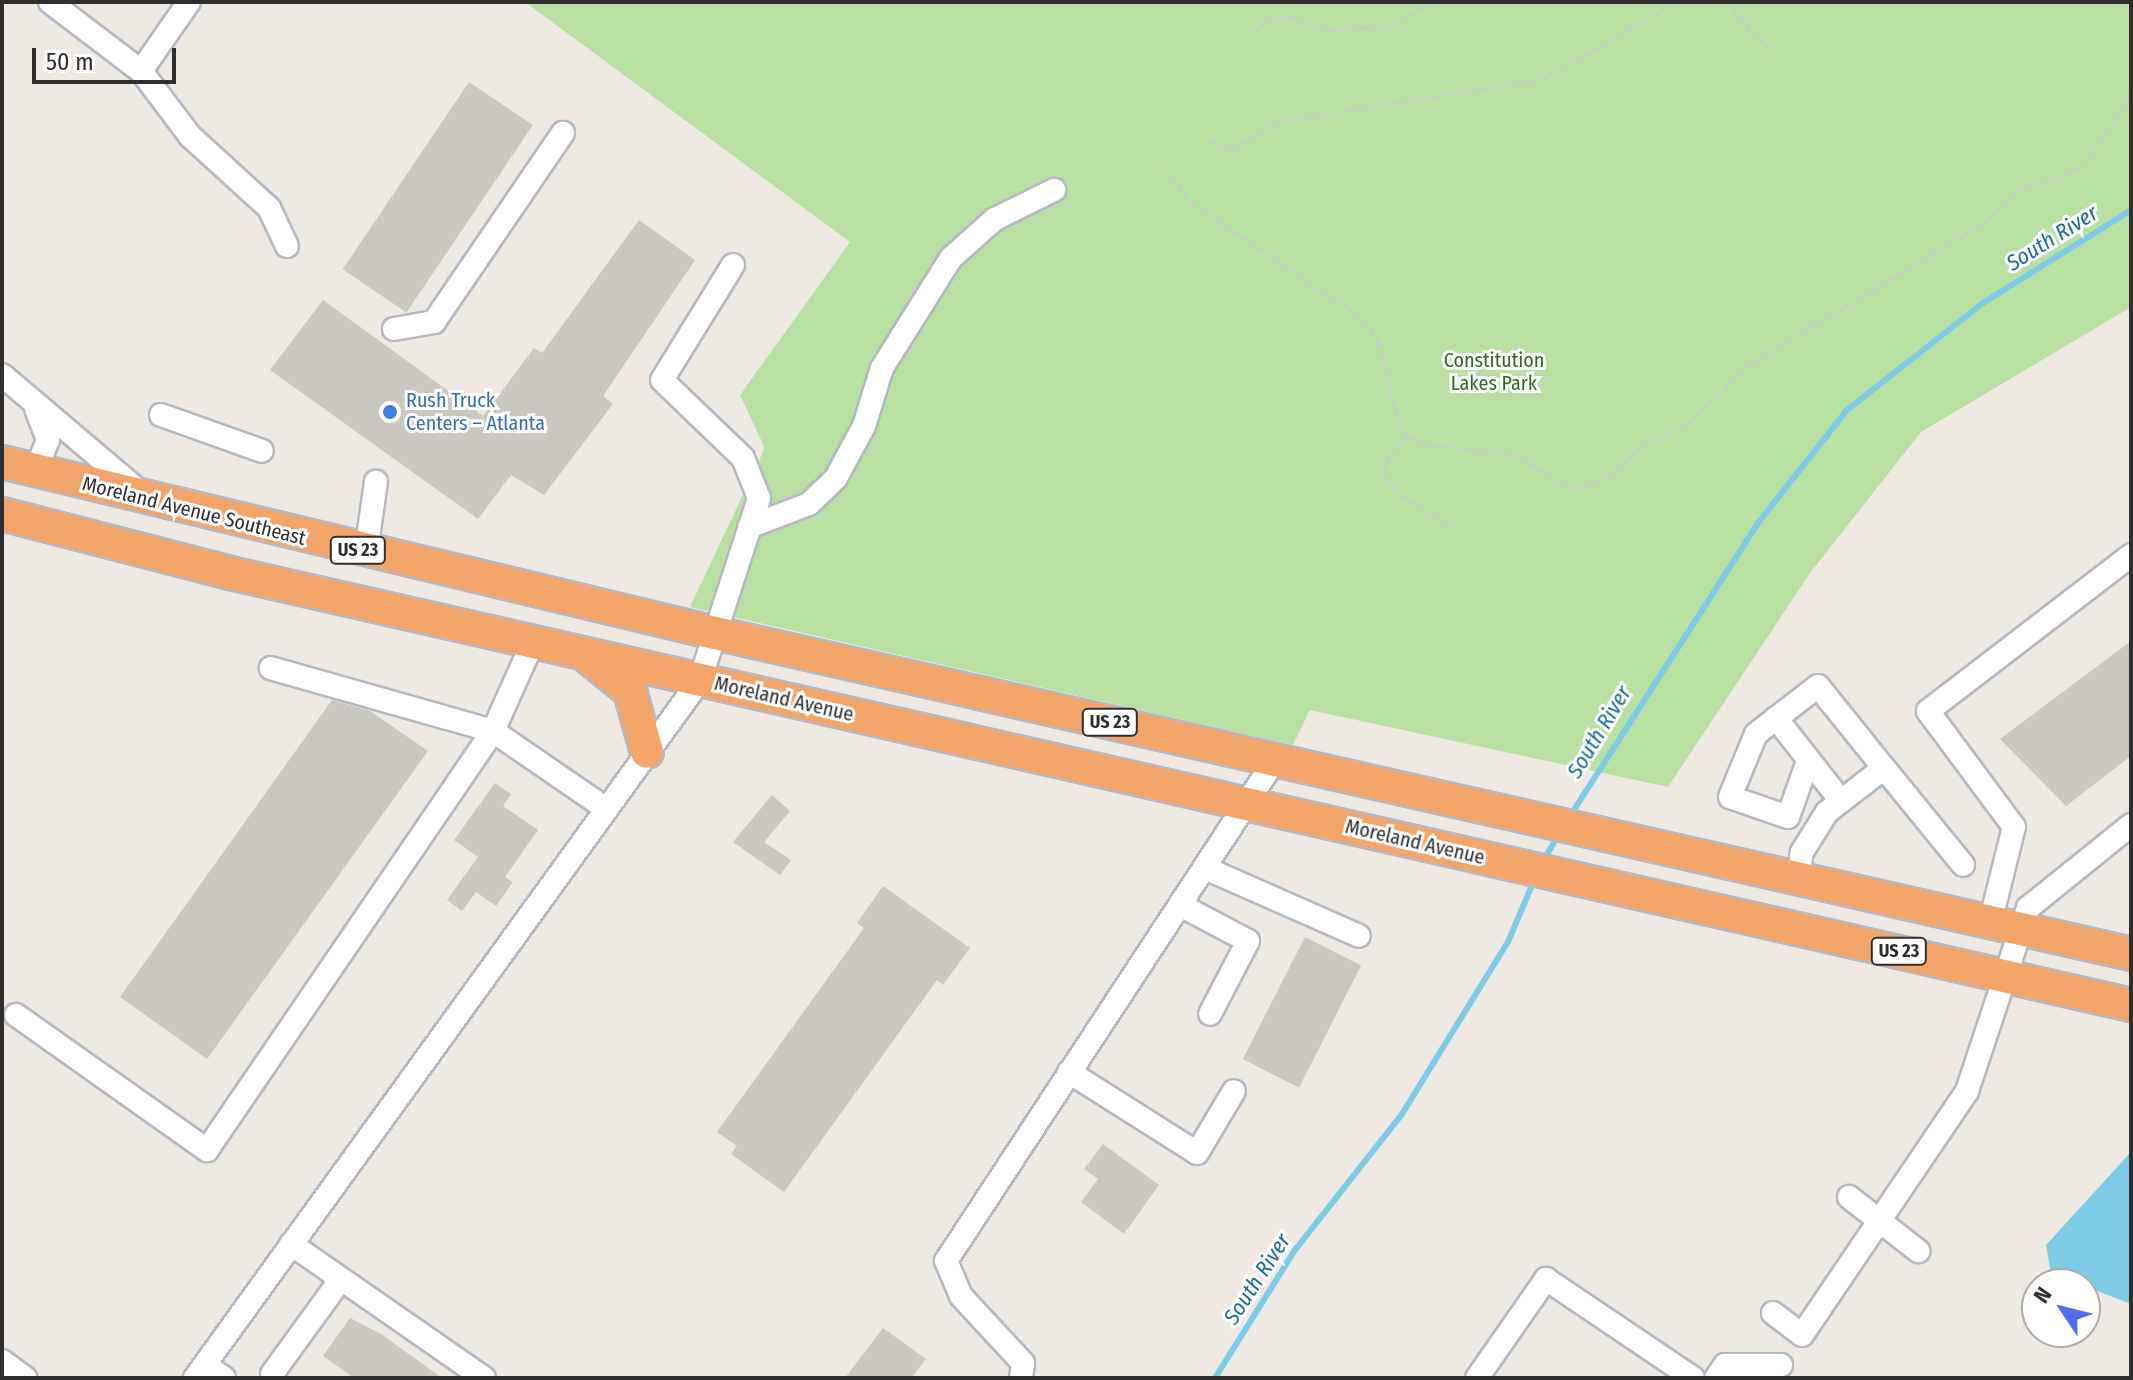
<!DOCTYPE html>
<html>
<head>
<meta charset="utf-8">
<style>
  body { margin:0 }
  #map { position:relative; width:2133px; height:1380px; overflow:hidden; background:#eee9e2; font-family:"Fira Sans Condensed",sans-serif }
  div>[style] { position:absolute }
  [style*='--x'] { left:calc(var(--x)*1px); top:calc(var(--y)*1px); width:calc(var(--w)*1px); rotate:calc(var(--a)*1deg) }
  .green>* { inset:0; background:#b8e0a3 }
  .water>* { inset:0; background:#7ecbe7 }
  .stream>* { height:6px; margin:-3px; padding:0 3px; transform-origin:3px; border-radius:3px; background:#7ecbe7 }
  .building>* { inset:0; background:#cac7c0; transform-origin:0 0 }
  .path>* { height:3px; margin-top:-1.5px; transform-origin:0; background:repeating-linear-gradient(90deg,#c9c9c9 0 6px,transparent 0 10px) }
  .roads { filter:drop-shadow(2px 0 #b5b8c0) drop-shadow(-2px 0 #b5b8c0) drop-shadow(0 2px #b5b8c0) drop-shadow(0 -2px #b5b8c0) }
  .minor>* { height:22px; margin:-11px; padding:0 11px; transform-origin:11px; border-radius:11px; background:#fff }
  .highway>* { height:32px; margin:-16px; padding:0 16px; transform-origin:16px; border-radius:16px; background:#f3a468 }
  .dots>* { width:22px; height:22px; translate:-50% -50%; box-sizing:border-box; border:4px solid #fff; border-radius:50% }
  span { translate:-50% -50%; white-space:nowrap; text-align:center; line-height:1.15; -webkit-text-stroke:6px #fff; paint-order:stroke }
  .shield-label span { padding:2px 6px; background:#fff; border:2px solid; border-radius:6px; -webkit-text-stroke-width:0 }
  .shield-label { font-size:18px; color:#2e2e2e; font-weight:700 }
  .park-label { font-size:20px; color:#306821 }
  .shop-label { font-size:20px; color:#366cbe }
  .left { translate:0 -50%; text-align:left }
  .street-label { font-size:20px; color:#2e2e2e }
  .water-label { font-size:22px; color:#186c98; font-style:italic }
  .frame { position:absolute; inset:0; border:4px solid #2e2e2e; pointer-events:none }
  .north { position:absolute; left:2021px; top:1268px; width:80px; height:80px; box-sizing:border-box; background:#fff; border:2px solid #ababab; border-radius:50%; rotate:305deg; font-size:22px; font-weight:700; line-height:32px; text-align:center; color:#2e2e2e }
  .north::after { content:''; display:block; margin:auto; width:28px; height:36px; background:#506ded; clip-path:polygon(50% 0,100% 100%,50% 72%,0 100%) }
  .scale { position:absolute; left:32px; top:48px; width:144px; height:36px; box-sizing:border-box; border:4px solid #2e2e2e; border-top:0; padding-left:10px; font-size:24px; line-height:28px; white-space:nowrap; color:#2e2e2e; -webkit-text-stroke:6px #fff; paint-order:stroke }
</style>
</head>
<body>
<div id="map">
  <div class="green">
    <i style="clip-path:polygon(525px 2px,2131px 2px,2131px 307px,1921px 432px,1810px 573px,1668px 787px,1310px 710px,1293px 745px,690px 607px,765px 448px,740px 395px,850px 242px)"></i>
  </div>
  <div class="water">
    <i style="clip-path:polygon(2131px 1152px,2131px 1304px,2051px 1273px,2046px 1245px)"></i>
  </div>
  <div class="stream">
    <i style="--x:1570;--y:816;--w:348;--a:-57.3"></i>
    <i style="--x:1758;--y:523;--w:144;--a:-51.8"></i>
    <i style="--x:1847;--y:410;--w:173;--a:-38.2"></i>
    <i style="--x:1983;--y:303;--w:175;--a:-32.1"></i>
    <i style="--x:1543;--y:861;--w:29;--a:-59"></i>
    <i style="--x:1215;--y:1378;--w:151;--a:-58"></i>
    <i style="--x:1295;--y:1250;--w:173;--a:-51.8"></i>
    <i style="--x:1402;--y:1114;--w:202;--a:-58.4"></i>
    <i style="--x:1508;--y:942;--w:69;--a:-67.1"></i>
  </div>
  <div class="building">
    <i style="left:469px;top:82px;width:77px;height:226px;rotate:34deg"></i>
    <i style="clip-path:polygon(639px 220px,695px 260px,603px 396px,613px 404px,544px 495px,511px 475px,478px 519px,270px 370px,323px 300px,483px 416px,534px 348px,542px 353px)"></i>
    <i style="clip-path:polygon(2131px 641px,2131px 756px,2066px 806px,2000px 739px)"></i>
    <i style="clip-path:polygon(332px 700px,370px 711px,428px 751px,207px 1059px,120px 997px)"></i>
    <i style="clip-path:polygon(495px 783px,511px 794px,503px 806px,538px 830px,505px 877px,513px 882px,496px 906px,476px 892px,462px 911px,447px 900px,478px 857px,454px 840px)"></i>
    <i style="clip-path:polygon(772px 795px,790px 811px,764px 842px,791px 860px,780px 875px,733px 842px)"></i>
    <i style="clip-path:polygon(883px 886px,970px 948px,943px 985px,937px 980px,784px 1192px,731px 1154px,737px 1146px,717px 1132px,864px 928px,857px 923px)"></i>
    <i style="left:1305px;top:937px;width:63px;height:137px;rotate:27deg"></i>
    <i style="clip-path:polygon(1103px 1144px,1159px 1185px,1124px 1234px,1081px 1202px,1098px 1179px,1084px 1169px)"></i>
    <i style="clip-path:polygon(350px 1318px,381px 1334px,442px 1378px,354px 1378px,323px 1356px)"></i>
    <i style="clip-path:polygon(883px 1328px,926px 1359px,911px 1378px,845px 1378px)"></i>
  </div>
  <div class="path">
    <i style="--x:1725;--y:2;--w:72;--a:46.1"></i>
    <i style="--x:1253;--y:33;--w:21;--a:-43"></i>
    <i style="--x:1268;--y:19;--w:22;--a:-5"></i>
    <i style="--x:1290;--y:17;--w:43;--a:17.6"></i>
    <i style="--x:1331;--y:30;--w:60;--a:-3.8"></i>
    <i style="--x:1391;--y:26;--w:48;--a:-30.3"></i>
    <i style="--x:1211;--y:141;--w:23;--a:20"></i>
    <i style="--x:1233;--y:149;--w:59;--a:-29.6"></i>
    <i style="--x:1284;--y:120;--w:260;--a:-8.8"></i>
    <i style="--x:1541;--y:80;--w:158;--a:-29.7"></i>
    <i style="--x:1166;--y:169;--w:42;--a:53.7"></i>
    <i style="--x:1191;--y:203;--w:201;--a:33.8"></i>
    <i style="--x:1358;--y:315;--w:34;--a:53"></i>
    <i style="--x:1378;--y:342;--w:92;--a:75.5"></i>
    <i style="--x:1401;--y:431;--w:26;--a:31"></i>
    <i style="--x:1423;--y:444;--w:91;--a:6.3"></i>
    <i style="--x:1513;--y:454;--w:71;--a:29.4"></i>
    <i style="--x:1575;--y:489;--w:35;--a:-18"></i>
    <i style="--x:1608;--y:478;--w:50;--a:-43.4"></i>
    <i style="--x:1644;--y:444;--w:48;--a:-24.4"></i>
    <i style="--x:1688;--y:424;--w:88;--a:-43.6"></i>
    <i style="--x:1752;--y:363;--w:269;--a:-31.1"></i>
    <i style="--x:1982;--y:224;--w:59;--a:-40.2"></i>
    <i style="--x:2027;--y:186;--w:60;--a:-18.4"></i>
    <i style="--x:2084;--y:167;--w:88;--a:-57.6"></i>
    <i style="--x:1409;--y:435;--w:39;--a:130"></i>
    <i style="--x:1384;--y:465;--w:13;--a:77"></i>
    <i style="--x:1387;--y:478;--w:22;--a:51"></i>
    <i style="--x:1401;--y:495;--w:66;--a:30.8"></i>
  </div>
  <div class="roads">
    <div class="minor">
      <i style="--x:50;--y:2;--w:114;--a:37.2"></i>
      <i style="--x:141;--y:71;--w:81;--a:53"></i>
      <i style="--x:190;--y:136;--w:107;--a:42.3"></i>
      <i style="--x:269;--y:208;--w:42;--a:64.7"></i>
      <i style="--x:141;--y:71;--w:84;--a:-55.2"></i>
      <i style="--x:394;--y:329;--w:41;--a:-9.9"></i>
      <i style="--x:434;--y:322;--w:229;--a:-55.7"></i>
      <i style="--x:2;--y:375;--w:182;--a:40.3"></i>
      <i style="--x:161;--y:415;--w:107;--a:19.6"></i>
      <i style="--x:35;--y:472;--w:35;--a:-68"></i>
      <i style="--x:48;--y:440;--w:33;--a:-111"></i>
      <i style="--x:749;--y:527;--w:64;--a:-21"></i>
      <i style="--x:809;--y:504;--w:37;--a:-44"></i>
      <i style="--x:836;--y:478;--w:59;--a:-61.7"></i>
      <i style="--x:864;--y:426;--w:61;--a:-72.8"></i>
      <i style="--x:882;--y:368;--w:130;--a:-57.9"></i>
      <i style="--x:951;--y:258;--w:59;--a:-41.6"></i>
      <i style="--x:995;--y:219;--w:66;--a:-26.2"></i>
      <i style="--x:366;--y:552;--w:71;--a:-81.9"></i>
      <i style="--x:533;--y:642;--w:98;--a:114.2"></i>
      <i style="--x:493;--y:731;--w:136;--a:34.5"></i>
      <i style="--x:1776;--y:718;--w:105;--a:51.9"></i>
      <i style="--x:1808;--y:761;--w:59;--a:109.7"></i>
      <i style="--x:1788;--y:817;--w:61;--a:-161"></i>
      <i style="--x:1730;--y:797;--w:68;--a:-67.6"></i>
      <i style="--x:1756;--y:734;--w:78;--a:-37.7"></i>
      <i style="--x:1818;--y:686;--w:105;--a:51.2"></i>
      <i style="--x:1205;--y:868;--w:168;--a:23.8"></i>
      <i style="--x:1798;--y:879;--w:27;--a:-82"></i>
      <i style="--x:1802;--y:852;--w:47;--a:-58"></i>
      <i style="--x:1827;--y:812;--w:72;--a:-37.7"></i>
      <i style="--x:1884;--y:768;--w:125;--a:50.8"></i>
      <i style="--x:1180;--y:905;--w:77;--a:27.9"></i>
      <i style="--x:1248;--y:941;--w:82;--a:117.5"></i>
      <i style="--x:1990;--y:923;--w:99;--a:-76"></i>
      <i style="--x:2014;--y:827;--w:144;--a:-126.6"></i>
      <i style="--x:1928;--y:711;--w:256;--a:-37.5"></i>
      <i style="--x:16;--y:1015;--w:234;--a:35.3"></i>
      <i style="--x:207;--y:1150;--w:507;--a:-55.68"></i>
      <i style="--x:493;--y:731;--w:231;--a:-164.2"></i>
      <i style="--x:1069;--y:1072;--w:151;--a:32.3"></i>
      <i style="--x:1197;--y:1153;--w:72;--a:-59.2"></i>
      <i style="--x:1849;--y:1197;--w:88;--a:38"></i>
      <i style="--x:291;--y:1244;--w:235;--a:34.8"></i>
      <i style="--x:1773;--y:1313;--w:36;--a:37"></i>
      <i style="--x:1802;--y:1335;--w:295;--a:-55.9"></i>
      <i style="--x:1967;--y:1091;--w:193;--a:-71.6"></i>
      <i style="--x:2028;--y:908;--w:132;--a:-38.9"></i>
      <i style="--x:2;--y:1361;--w:29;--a:36"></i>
      <i style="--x:205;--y:1365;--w:23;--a:34"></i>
      <i style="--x:272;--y:1374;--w:117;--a:-54"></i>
      <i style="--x:195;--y:1378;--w:862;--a:-54.11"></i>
      <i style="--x:700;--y:680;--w:191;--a:-72"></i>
      <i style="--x:759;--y:498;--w:43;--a:-111.8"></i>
      <i style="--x:743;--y:458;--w:112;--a:-136.1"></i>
      <i style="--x:662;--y:380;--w:135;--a:-58.3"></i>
      <i style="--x:1021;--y:1378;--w:15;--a:-82"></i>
      <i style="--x:1023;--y:1363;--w:91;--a:-132.8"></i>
      <i style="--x:961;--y:1296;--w:38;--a:-113"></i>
      <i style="--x:946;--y:1261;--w:599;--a:-56.71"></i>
      <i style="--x:1477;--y:1378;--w:121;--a:-55.1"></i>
      <i style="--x:1546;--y:1279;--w:177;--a:34"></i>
      <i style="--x:1716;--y:1378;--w:16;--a:-55"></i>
      <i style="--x:1725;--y:1365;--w:56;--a:0"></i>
    </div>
    <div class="highway">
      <i style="--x:2;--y:462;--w:733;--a:13.49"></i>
      <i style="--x:715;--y:633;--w:1452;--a:12.77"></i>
      <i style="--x:2;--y:514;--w:236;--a:14.5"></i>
      <i style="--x:230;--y:573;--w:1949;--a:12.8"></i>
      <i style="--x:589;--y:658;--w:53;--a:38.8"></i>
      <i style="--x:630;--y:691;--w:63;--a:74.4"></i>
    </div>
  </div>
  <div class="dots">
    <i style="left:390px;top:412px;background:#3f7fe0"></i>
  </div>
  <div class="shield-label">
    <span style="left:358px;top:550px">US 23</span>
    <span style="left:1110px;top:722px">US 23</span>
    <span style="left:1899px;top:951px">US 23</span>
  </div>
  <div class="park-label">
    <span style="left:1494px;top:372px">Constitution<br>Lakes Park</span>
  </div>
  <div class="shop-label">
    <span class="left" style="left:406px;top:412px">Rush Truck<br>Centers – Atlanta</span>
  </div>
  <div class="street-label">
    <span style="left:194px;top:511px;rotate:14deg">Moreland Avenue Southeast</span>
    <span style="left:784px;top:699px;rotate:13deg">Moreland Avenue</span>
    <span style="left:1415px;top:842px;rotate:13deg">Moreland Avenue</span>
  </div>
  <div class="water-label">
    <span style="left:2052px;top:238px;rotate:-32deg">South River</span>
    <span style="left:1599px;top:732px;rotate:-59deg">South River</span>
    <span style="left:1257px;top:1279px;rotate:-57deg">South River</span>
  </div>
  <div class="frame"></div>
  <div class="north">N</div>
  <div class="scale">50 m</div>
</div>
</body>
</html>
